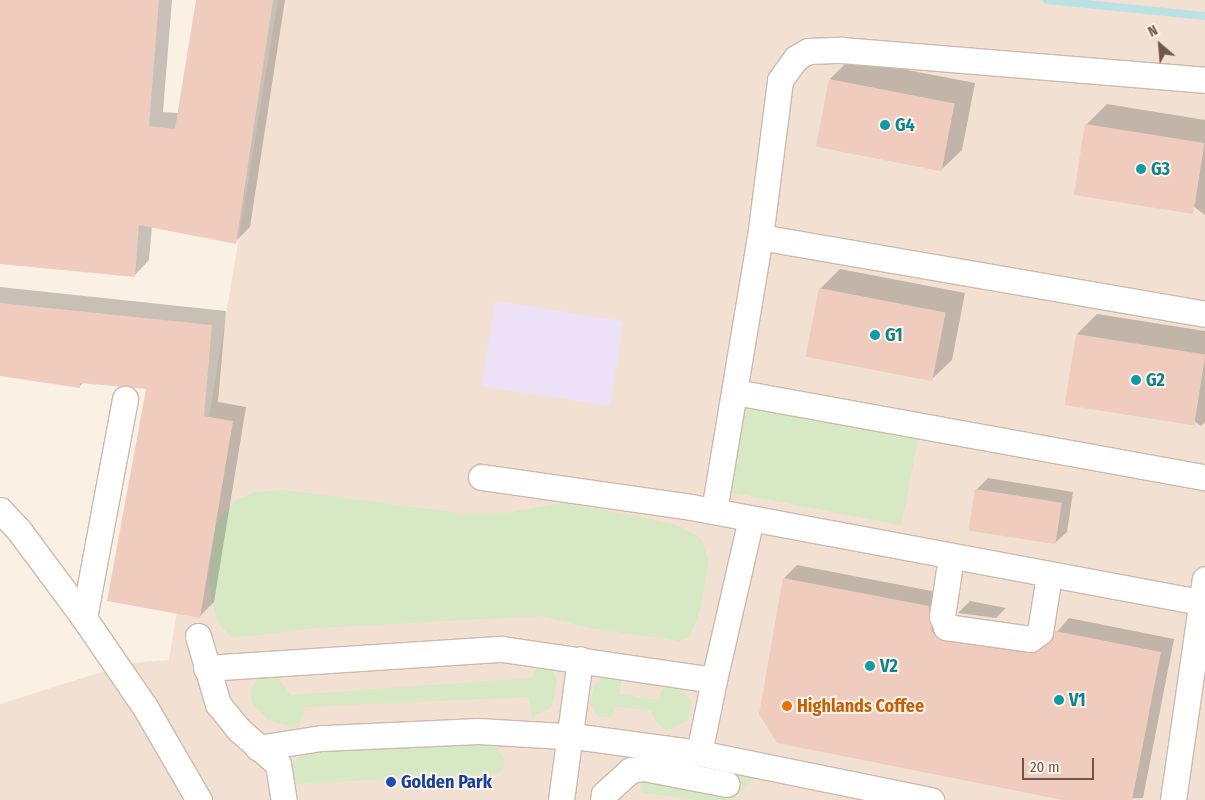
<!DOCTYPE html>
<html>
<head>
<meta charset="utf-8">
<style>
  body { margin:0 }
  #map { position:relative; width:1205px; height:800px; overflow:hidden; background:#fbf0e4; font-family:"Fira Sans Condensed",sans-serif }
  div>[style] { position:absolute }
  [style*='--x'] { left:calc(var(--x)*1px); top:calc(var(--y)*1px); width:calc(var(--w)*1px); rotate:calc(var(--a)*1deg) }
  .residential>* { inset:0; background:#f2e1d3 }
  .education>* { inset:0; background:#ede1f7; transform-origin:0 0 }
  .green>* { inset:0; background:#d6e8c4; transform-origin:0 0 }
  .shadow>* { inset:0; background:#0003 }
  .stream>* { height:8px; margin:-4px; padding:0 4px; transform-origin:4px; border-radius:4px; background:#bae1e3 }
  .building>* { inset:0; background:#efccbd; transform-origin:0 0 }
  .roads { filter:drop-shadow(1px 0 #ceb9ae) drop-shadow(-1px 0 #ceb9ae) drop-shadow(0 1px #ceb9ae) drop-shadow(0 -1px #ceb9ae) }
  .minor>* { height:25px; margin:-12.5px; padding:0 12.5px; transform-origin:12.5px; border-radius:12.5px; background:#fff }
  .dots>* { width:14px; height:14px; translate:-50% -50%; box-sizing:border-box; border:2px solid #fef4ea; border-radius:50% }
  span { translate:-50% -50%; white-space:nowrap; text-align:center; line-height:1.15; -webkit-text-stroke:4px #fef4ea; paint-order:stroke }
  .culture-label { font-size:18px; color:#0d838f; font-weight:700 }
  .left { translate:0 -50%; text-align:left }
  .food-label { font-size:18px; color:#c56008; font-weight:700 }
  .transit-label { font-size:18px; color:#164399; font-weight:700 }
  .north { position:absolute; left:1135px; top:20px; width:50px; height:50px; -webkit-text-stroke:4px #fef4ea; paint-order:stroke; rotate:333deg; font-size:14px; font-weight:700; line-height:20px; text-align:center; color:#72554b }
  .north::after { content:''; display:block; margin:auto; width:18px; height:22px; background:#72554b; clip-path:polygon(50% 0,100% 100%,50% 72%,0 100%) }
  .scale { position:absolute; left:1022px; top:758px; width:72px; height:22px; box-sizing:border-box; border:2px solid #72554b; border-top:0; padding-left:6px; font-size:15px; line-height:18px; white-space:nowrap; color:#72554b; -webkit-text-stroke:4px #fef4ea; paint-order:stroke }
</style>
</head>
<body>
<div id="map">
  <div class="residential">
    <i style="clip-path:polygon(278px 0,1205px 0,1205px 800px,0 800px,0 704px,130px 663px,169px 660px)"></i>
  </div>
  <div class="education">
    <i style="left:495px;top:301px;width:130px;height:86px;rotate:9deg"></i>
  </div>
  <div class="green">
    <i style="left:733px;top:401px;width:189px;height:90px;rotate:11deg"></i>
    <i style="clip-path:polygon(283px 490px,468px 514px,507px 513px,563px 503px,672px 523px,701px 538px,709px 562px,700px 610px,690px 637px,680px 641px,590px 628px,540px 616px,316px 628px,232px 638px,219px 624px,212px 602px,209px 577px,216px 521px,235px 501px,254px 492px)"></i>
    <i style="clip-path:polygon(537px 661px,551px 668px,557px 681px,551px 708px,532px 717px,528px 697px,305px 707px,299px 727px,289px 726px,268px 720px,252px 703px,250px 689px,258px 679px,271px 675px,276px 675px,291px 695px,532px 678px)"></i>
    <i style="clip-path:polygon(622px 674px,620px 694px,659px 700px,661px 691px,669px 683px,678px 687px,692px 702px,687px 721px,666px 731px,656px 722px,651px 711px,615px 706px,611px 717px,598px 717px,590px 704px,594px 685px,604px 676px)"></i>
    <i style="clip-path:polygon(489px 744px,498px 749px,504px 759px,504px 767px,499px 773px,297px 784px,289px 765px,306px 753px)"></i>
    <i style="clip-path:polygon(729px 773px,756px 777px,732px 800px,694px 800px,640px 792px,642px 775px)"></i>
  </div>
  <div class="shadow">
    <i style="clip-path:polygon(0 0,172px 0,163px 112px,179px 113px,197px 0,285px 0,250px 227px,235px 242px,152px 226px,149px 260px,134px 276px,0 262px)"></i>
    <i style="clip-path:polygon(850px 59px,975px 83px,962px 150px,941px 170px,830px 79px)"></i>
    <i style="clip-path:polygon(1107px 104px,1205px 120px,1205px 215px,1086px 125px)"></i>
    <i style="clip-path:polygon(840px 269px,965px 293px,952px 360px,931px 380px,820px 289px)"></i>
    <i style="clip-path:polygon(0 287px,226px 311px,218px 402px,246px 407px,214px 602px,199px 617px,147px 388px,84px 382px,80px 386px,0 374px)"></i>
    <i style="clip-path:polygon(1097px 314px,1205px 331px,1205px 422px,1201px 426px,1077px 334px)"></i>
    <i style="clip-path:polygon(988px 478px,1073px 492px,1067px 532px,1055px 543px,976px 490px)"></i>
    <i style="clip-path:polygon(797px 565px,942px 593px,958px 628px,1043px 640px,1054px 635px,1069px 618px,1174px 639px,1143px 798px,1069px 800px,784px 578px)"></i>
    <i style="clip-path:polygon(970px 601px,1006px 608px,996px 618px,958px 613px)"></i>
  </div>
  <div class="stream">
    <i style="--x:1047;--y:0;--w:159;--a:5.8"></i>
  </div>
  <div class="building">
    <i style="clip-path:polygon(0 0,159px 0,149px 126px,175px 129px,196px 0,273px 0,236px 244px,139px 225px,135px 277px,0 264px)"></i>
    <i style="left:829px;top:79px;width:128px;height:69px;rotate:11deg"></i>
    <i style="left:1085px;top:124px;width:121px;height:72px;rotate:9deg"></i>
    <i style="left:819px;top:288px;width:129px;height:70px;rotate:11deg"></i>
    <i style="clip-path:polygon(0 303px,212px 325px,204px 416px,233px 421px,200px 618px,107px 601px,146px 389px,80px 383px,80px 388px,0 376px)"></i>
    <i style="left:1076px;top:334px;width:131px;height:72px;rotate:9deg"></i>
    <i style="left:975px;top:489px;width:88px;height:42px;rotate:9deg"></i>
    <i style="clip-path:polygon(783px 578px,929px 606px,932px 632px,944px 641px,1029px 653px,1048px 644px,1055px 631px,1161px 652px,1132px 800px,1063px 800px,777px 743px,759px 714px)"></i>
  </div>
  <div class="roads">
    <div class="minor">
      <i style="--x:760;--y:237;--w:452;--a:9.8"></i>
      <i style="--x:735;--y:392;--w:478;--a:10.3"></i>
      <i style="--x:481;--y:477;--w:212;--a:8.1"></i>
      <i style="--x:691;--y:507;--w:518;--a:10.57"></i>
      <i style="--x:0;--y:510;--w:26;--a:47"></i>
      <i style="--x:18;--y:529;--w:111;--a:53.4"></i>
      <i style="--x:84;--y:618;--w:108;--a:55.6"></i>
      <i style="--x:145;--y:707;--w:108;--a:59.9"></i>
      <i style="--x:714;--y:511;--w:278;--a:-80.5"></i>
      <i style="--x:760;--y:237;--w:158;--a:-82.7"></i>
      <i style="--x:780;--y:80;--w:27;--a:-54"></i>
      <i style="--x:796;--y:58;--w:14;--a:-30"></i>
      <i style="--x:808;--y:51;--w:34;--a:-2"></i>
      <i style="--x:842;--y:50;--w:364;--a:4.7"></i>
      <i style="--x:951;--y:557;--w:60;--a:98.7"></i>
      <i style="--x:942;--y:616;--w:12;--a:70"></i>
      <i style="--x:946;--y:627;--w:85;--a:8.1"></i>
      <i style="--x:1030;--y:639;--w:12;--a:-35"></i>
      <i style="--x:1040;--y:632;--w:58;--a:-81"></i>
      <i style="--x:84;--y:618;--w:223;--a:-79.4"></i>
      <i style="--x:198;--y:636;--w:71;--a:73.6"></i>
      <i style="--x:218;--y:704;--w:32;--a:51"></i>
      <i style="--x:238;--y:729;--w:53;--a:41.2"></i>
      <i style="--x:278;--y:764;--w:36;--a:81"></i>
      <i style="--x:206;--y:668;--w:297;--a:-3.7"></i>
      <i style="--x:502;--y:649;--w:214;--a:8.3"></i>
      <i style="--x:714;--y:680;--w:75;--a:101.6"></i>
      <i style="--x:699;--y:753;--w:120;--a:-172.3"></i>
      <i style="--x:580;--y:737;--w:102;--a:-176.6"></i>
      <i style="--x:478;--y:731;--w:157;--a:177.4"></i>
      <i style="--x:321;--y:738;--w:64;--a:171"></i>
      <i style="--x:714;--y:680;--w:165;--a:-77.1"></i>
      <i style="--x:699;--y:753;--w:237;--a:11.5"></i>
      <i style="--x:561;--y:800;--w:142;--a:-82.3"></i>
      <i style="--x:603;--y:800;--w:6;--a:-81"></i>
      <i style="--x:604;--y:794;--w:36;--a:-42"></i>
      <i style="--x:631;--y:770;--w:13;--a:-9"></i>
      <i style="--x:644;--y:768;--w:84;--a:11"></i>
      <i style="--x:1173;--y:800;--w:223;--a:-81.8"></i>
    </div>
  </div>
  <div class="dots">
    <i style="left:885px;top:125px;background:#0f9aa8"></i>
    <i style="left:1141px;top:169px;background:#0f9aa8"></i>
    <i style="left:875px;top:335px;background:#0f9aa8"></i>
    <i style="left:1136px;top:380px;background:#0f9aa8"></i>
    <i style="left:870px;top:666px;background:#0f9aa8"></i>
    <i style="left:1059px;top:700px;background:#0f9aa8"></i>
    <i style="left:787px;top:706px;background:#e8710a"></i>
    <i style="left:391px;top:782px;background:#1a4fb4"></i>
  </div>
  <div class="culture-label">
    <span class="left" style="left:895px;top:125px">G4</span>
    <span class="left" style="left:1151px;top:169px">G3</span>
    <span class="left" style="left:885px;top:335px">G1</span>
    <span class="left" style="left:1146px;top:380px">G2</span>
    <span class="left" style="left:880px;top:666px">V2</span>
    <span class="left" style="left:1069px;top:700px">V1</span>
  </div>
  <div class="food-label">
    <span class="left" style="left:797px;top:706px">Highlands Coffee</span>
  </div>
  <div class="transit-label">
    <span class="left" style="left:401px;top:782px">Golden Park</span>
  </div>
  <div class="north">N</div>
  <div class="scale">20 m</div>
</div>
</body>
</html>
